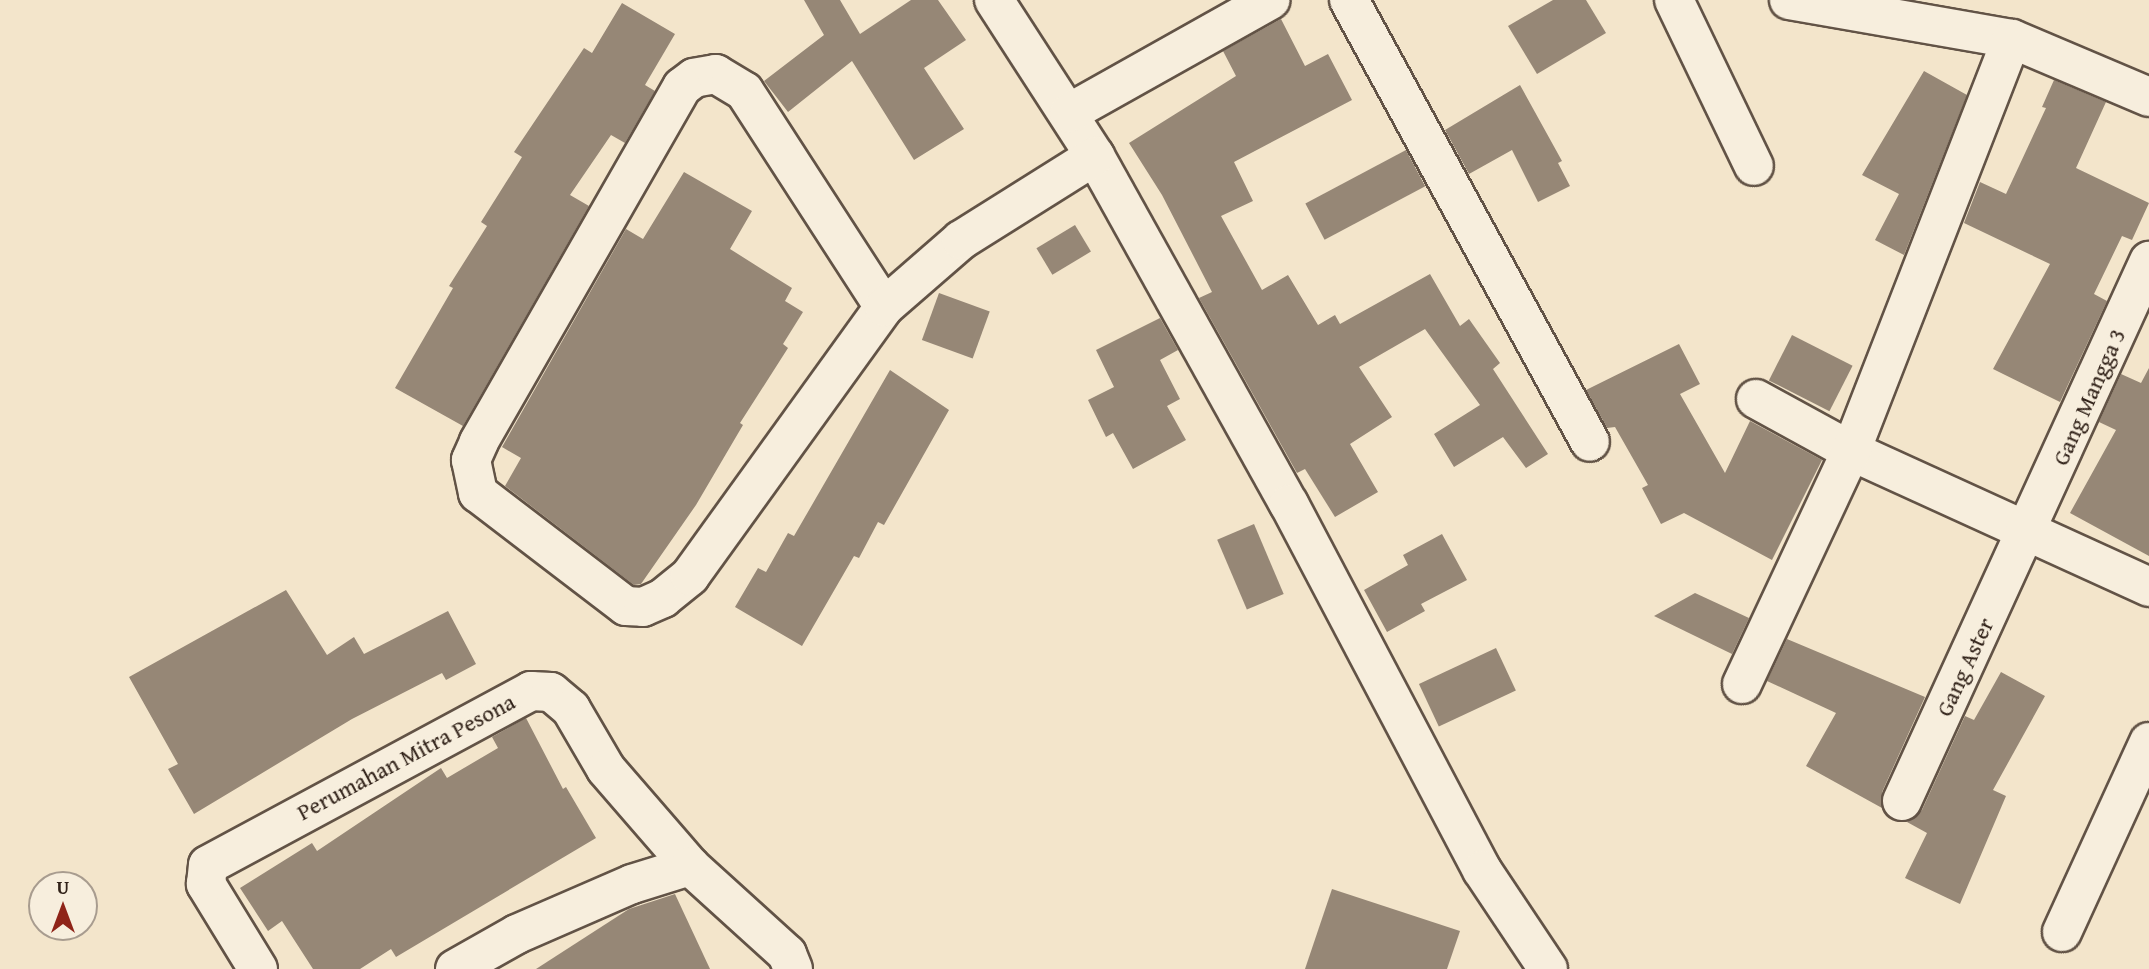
<!DOCTYPE html>
<html>
<head>
<meta charset="utf-8">
<style>
  body { margin:0 }
  #map { position:relative; width:2149px; height:969px; overflow:hidden; background:#f3e5cb; font-family:"Gentium Book Plus",serif }
  div>[style] { position:absolute }
  [style*='--x'] { left:calc(var(--x)*1px); top:calc(var(--y)*1px); width:calc(var(--w)*1px); rotate:calc(var(--a)*1deg) }
  .building>* { inset:0; background:#968776; transform-origin:0 0 }
  .roads { filter:drop-shadow(2px 0 #625346) drop-shadow(-2px 0 #625346) drop-shadow(0 2px #625346) drop-shadow(0 -2px #625346) }
  .minor>* { height:38px; margin:-19px; padding:0 19px; transform-origin:19px; border-radius:19px; background:#f7eedd }
  span { translate:-50% -50%; white-space:nowrap; text-align:center; line-height:1.15; -webkit-text-stroke:6px #f7eedd; paint-order:stroke }
  .street-label { font-size:23px; color:#312219 }
  .north { position:absolute; left:28px; top:871px; width:70px; height:70px; box-sizing:border-box; background:#f7eedd; border:2px solid #a89c8f; border-radius:50%; rotate:0deg; font-size:19px; font-weight:700; line-height:28px; text-align:center; color:#312219 }
  .north::after { content:''; display:block; margin:auto; width:24px; height:32px; background:#8f2418; clip-path:polygon(50% 0,100% 100%,50% 72%,0 100%) }
</style>
</head>
<body>
<div id="map">
  <div class="building">
    <i style="clip-path:polygon(804px 0,840px 0,860px 34px,911px 0,938px 0,966px 40px,924px 68px,964px 129px,914px 160px,852px 61px,788px 112px,764px 81px,824px 35px)"></i>
    <i style="clip-path:polygon(1553px 0,1586px 0,1606px 33px,1537px 74px,1508px 26px)"></i>
    <i style="clip-path:polygon(622px 3px,675px 34px,645px 85px,655px 91px,625px 143px,611px 135px,570px 195px,589px 206px,463px 426px,395px 388px,453px 288px,449px 286px,487px 226px,481px 222px,522px 157px,514px 152px,584px 48px,592px 53px)"></i>
    <i style="clip-path:polygon(1281px 19px,1305px 66px,1328px 54px,1352px 100px,1234px 162px,1253px 201px,1221px 216px,1262px 290px,1288px 275px,1318px 325px,1335px 315px,1340px 324px,1430px 274px,1460px 326px,1469px 319px,1500px 363px,1493px 369px,1548px 454px,1526px 468px,1503px 437px,1454px 467px,1434px 434px,1480px 405px,1425px 329px,1359px 367px,1392px 417px,1350px 444px,1378px 492px,1335px 517px,1305px 469px,1297px 473px,1199px 298px,1212px 292px,1162px 195px,1129px 143px,1236px 76px,1223px 51px)"></i>
    <i style="clip-path:polygon(1924px 71px,1967px 95px,1904px 255px,1875px 240px,1899px 194px,1862px 175px)"></i>
    <i style="clip-path:polygon(2054px 80px,2106px 102px,2076px 168px,2149px 203px,2132px 240px,2122px 236px,2094px 294px,2107px 301px,2060px 402px,1993px 369px,2050px 264px,1964px 223px,1980px 182px,2006px 194px,2046px 108px,2042px 107px)"></i>
    <i style="clip-path:polygon(1520px 85px,1562px 161px,1558px 163px,1570px 186px,1538px 202px,1512px 150px,1469px 174px,1445px 130px)"></i>
    <i style="left:1406px;top:150px;width:41px;height:114px;rotate:62deg"></i>
    <i style="clip-path:polygon(684px 172px,752px 211px,730px 249px,792px 288px,785px 301px,803px 312px,783px 344px,788px 348px,740px 423px,743px 425px,696px 505px,641px 584px,634px 585px,505px 486px,521px 458px,502px 447px,626px 229px,643px 239px)"></i>
    <i style="left:1075px;top:225px;width:31px;height:45px;rotate:59deg"></i>
    <i style="left:939px;top:293px;width:54px;height:50px;rotate:20deg"></i>
    <i style="clip-path:polygon(1160px 318px,1178px 350px,1160px 360px,1180px 399px,1167px 406px,1186px 440px,1133px 469px,1113px 433px,1106px 437px,1088px 400px,1114px 387px,1096px 350px)"></i>
    <i style="left:1792px;top:335px;width:68px;height:51px;rotate:27deg"></i>
    <i style="clip-path:polygon(1679px 344px,1700px 384px,1680px 394px,1725px 473px,1750px 421px,1822px 460px,1772px 560px,1684px 513px,1661px 524px,1642px 488px,1648px 485px,1615px 427px,1607px 428px,1586px 390px)"></i>
    <i style="clip-path:polygon(2149px 368px,2149px 556px,2070px 513px,2116px 430px,2099px 422px,2121px 374px,2141px 383px)"></i>
    <i style="clip-path:polygon(890px 370px,949px 410px,884px 525px,878px 522px,859px 558px,854px 556px,802px 646px,735px 607px,758px 568px,766px 572px,788px 533px,794px 536px)"></i>
    <i style="left:1254px;top:524px;width:76px;height:40px;rotate:67deg"></i>
    <i style="clip-path:polygon(1442px 534px,1467px 580px,1421px 604px,1425px 611px,1387px 632px,1364px 590px,1408px 565px,1403px 555px)"></i>
    <i style="clip-path:polygon(286px 590px,327px 655px,354px 637px,364px 654px,448px 611px,476px 664px,446px 680px,442px 673px,352px 719px,194px 814px,168px 769px,178px 764px,129px 677px)"></i>
    <i style="clip-path:polygon(1695px 593px,1749px 618px,1732px 654px,1654px 616px)"></i>
    <i style="clip-path:polygon(1787px 639px,1925px 697px,1882px 792px,1882px 808px,1806px 766px,1836px 713px,1767px 681px)"></i>
    <i style="left:1496px;top:648px;width:47px;height:85px;rotate:65deg"></i>
    <i style="clip-path:polygon(2001px 672px,2045px 696px,1993px 790px,2006px 796px,1960px 904px,1905px 878px,1927px 833px,1907px 822px,1922px 810px,1965px 716px,1974px 720px)"></i>
    <i style="clip-path:polygon(526px 718px,563px 789px,566px 787px,596px 838px,396px 957px,391px 949px,360px 969px,313px 969px,282px 921px,268px 931px,240px 888px,312px 843px,317px 851px,441px 768px,447px 778px,498px 748px,492px 737px)"></i>
    <i style="clip-path:polygon(1332px 889px,1460px 931px,1447px 969px,1305px 969px)"></i>
    <i style="clip-path:polygon(675px 894px,710px 969px,536px 969px,629px 909px)"></i>
  </div>
  <div class="roads">
    <div class="minor">
      <i style="--x:994;--y:0;--w:186;--a:57.1"></i>
      <i style="--x:1095;--y:156;--w:398;--a:60.9"></i>
      <i style="--x:1289;--y:504;--w:414;--a:62.2"></i>
      <i style="--x:1482;--y:870;--w:119;--a:56.3"></i>
      <i style="--x:1349;--y:0;--w:503;--a:61.4"></i>
      <i style="--x:1674;--y:0;--w:184;--a:64.3"></i>
      <i style="--x:1789;--y:0;--w:226;--a:9.9"></i>
      <i style="--x:2012;--y:39;--w:149;--a:22.9"></i>
      <i style="--x:1069;--y:113;--w:231;--a:-29.3"></i>
      <i style="--x:884;--y:307;--w:257;--a:-122.9"></i>
      <i style="--x:744;--y:91;--w:33;--a:-149"></i>
      <i style="--x:716;--y:74;--w:22;--a:170"></i>
      <i style="--x:694;--y:78;--w:15;--a:143"></i>
      <i style="--x:682;--y:87;--w:409;--a:119.8"></i>
      <i style="--x:479;--y:442;--w:20;--a:114"></i>
      <i style="--x:471;--y:460;--w:34;--a:78"></i>
      <i style="--x:478;--y:493;--w:186;--a:37.4"></i>
      <i style="--x:626;--y:606;--w:17;--a:3"></i>
      <i style="--x:643;--y:607;--w:22;--a:-24"></i>
      <i style="--x:663;--y:598;--w:35;--a:-39"></i>
      <i style="--x:690;--y:576;--w:332;--a:-54.2"></i>
      <i style="--x:884;--y:307;--w:102;--a:-41"></i>
      <i style="--x:961;--y:240;--w:158;--a:-32.1"></i>
      <i style="--x:1756;--y:399;--w:108;--a:28.7"></i>
      <i style="--x:1851;--y:451;--w:328;--a:24.5"></i>
      <i style="--x:1742;--y:684;--w:257;--a:-64.9"></i>
      <i style="--x:1851;--y:451;--w:442;--a:-68.7"></i>
      <i style="--x:1902;--y:801;--w:594;--a:-65.42"></i>
      <i style="--x:2062;--y:932;--w:209;--a:-65.4"></i>
      <i style="--x:258;--y:969;--w:100;--a:-121.5"></i>
      <i style="--x:206;--y:884;--w:19;--a:-84"></i>
      <i style="--x:208;--y:865;--w:367;--a:-28.3"></i>
      <i style="--x:531;--y:691;--w:20;--a:3"></i>
      <i style="--x:551;--y:692;--w:26;--a:40"></i>
      <i style="--x:571;--y:709;--w:69;--a:59.7"></i>
      <i style="--x:606;--y:769;--w:128;--a:49.1"></i>
      <i style="--x:455;--y:969;--w:71;--a:-29.4"></i>
      <i style="--x:517;--y:934;--w:125;--a:-23.5"></i>
      <i style="--x:632;--y:884;--w:61;--a:-17.2"></i>
      <i style="--x:690;--y:866;--w:131;--a:42.2"></i>
      <i style="--x:787;--y:954;--w:16;--a:68"></i>
    </div>
  </div>
  <div class="street-label">
    <span style="left:2089px;top:397px;rotate:-66deg">Gang Mangga 3</span>
    <span style="left:1965px;top:667px;rotate:-65deg">Gang Aster</span>
    <span style="left:406px;top:757px;rotate:-28deg">Perumahan Mitra Pesona</span>
  </div>
  <div class="north">U</div>
</div>
</body>
</html>
